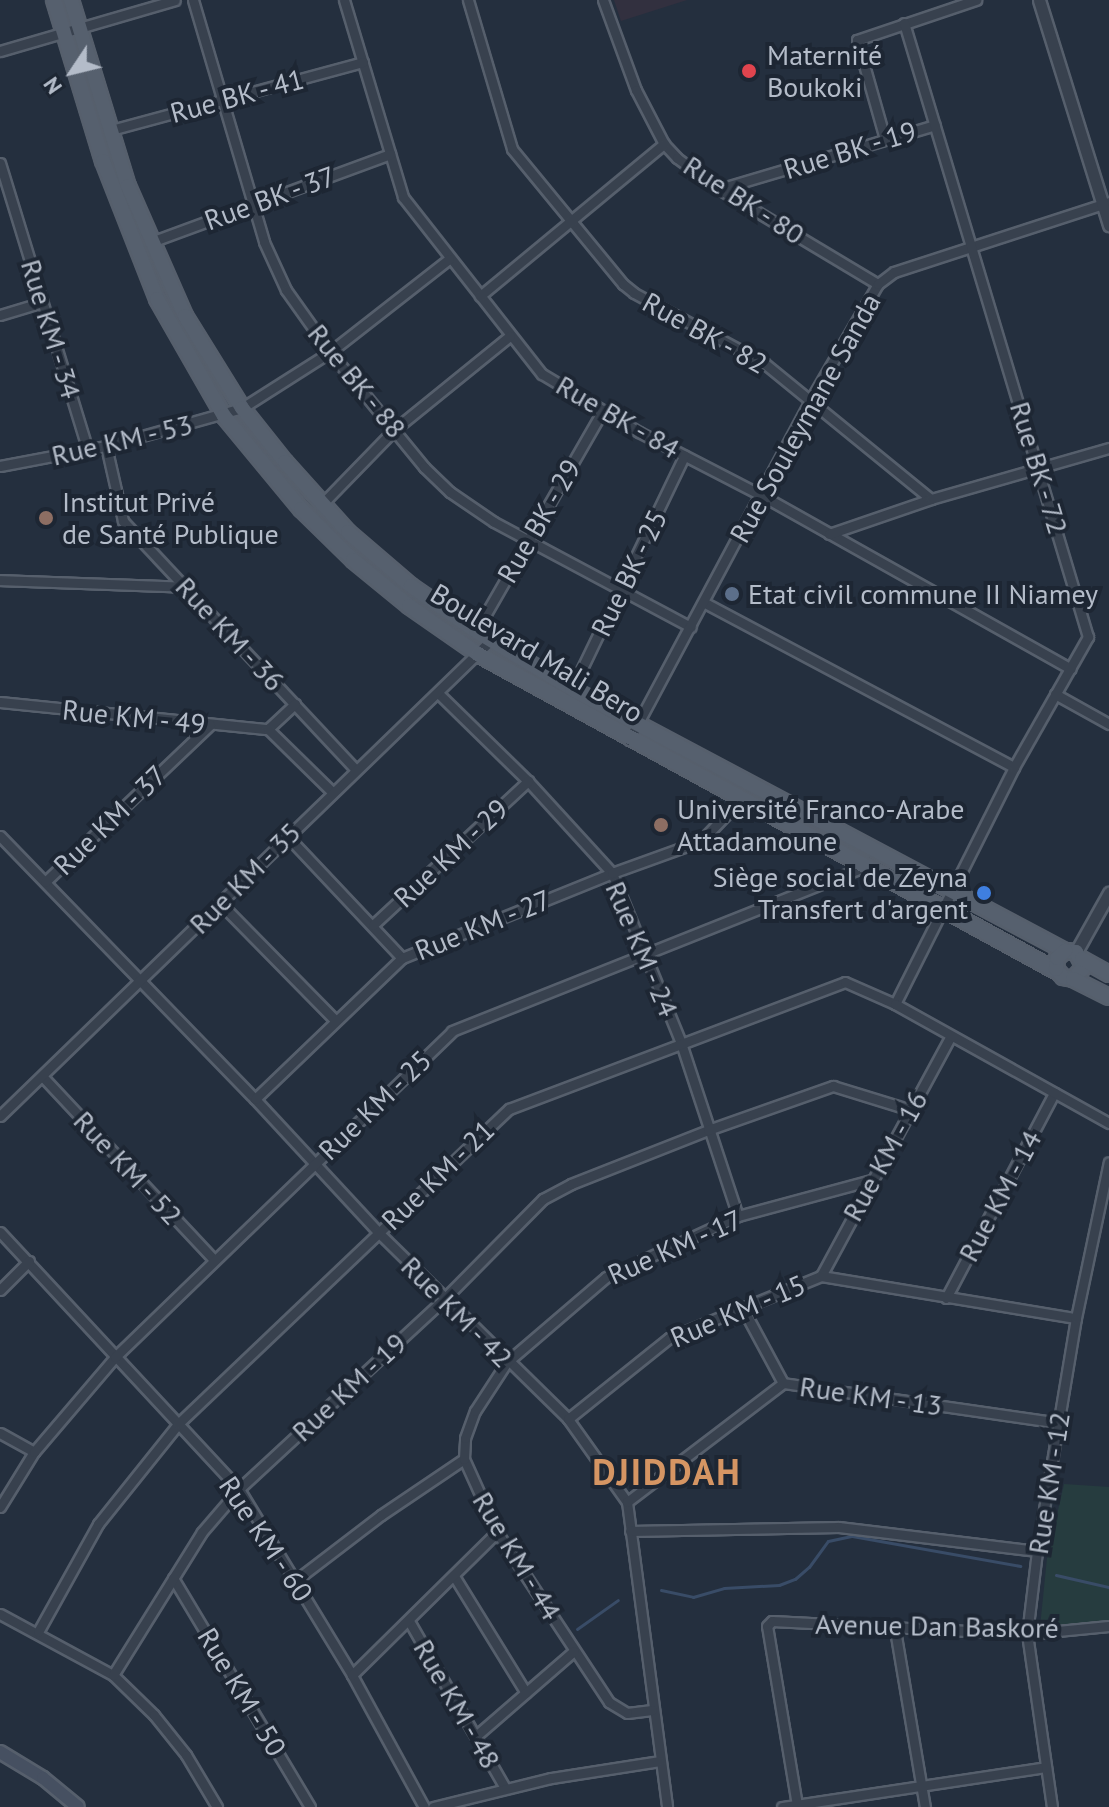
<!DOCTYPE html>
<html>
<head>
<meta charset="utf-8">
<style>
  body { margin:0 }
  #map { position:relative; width:1109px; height:1807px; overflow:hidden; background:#242f3e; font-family:"PT Sans",sans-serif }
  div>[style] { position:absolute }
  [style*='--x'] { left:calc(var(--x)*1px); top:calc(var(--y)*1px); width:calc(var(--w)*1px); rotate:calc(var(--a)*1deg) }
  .medical>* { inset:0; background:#32303f }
  .green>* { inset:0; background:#263c3f }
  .stream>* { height:3px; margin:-1.5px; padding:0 1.5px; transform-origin:1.5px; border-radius:1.5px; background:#394c67 }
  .roads { filter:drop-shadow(2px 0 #565f6c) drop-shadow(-2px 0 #565f6c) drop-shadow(0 2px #565f6c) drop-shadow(0 -2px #565f6c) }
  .minor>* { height:9px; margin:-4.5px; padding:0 4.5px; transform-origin:4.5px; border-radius:4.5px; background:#38414e }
  .tertiary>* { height:11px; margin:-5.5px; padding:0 5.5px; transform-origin:5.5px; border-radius:5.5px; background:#38414e }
  .secondary>* { height:12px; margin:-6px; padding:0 6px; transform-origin:6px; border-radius:6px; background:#465061 }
  .primary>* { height:14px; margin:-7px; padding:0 7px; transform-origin:7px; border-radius:7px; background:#56606e }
  .dots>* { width:22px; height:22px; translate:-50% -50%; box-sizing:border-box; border:4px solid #1d2633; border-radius:50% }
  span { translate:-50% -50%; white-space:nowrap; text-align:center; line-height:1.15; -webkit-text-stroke:8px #1d2633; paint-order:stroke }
  .poi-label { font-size:28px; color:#b4bcc9 }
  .left { translate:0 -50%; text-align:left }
  .right { translate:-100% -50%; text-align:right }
  .street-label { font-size:28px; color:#b4bcc9 }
  .district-label { font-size:36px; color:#d59563; font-weight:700; letter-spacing:2px }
  .north { position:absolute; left:32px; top:32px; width:80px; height:80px; -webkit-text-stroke:6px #1d2633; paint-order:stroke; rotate:235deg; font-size:22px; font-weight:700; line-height:32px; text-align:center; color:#b4bcc9 }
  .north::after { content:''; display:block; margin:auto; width:28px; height:36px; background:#b4bcc9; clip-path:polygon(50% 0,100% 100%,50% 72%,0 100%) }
</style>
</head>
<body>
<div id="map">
  <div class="medical">
    <i style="clip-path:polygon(614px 0,687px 0,621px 21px)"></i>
  </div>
  <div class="green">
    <i style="clip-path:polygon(1064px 1484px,1109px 1487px,1109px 1622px,1040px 1627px,1047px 1558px)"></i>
  </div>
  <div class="stream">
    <i style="--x:1056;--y:1575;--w:54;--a:12.8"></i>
    <i style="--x:661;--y:1590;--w:33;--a:12"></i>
    <i style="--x:693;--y:1597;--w:32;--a:-16"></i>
    <i style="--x:724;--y:1588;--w:55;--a:-3.1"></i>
    <i style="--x:779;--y:1585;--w:17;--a:-21"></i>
    <i style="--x:795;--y:1579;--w:18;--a:-41"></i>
    <i style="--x:809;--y:1567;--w:32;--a:-54"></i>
    <i style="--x:828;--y:1541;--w:25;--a:-12"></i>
    <i style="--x:852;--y:1536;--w:171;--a:10.1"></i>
    <i style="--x:577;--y:1629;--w:50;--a:-35.3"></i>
  </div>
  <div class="roads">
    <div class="minor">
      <i style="--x:193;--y:0;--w:252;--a:73.6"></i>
      <i style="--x:264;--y:242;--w:53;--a:65.4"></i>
      <i style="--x:286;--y:290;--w:76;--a:54.6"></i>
      <i style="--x:330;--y:352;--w:149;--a:50.7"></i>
      <i style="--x:424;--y:467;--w:36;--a:44"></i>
      <i style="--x:450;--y:492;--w:53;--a:34.3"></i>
      <i style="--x:494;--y:522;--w:223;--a:28.1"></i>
      <i style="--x:344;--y:0;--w:206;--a:73.3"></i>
      <i style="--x:403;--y:197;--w:225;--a:51.9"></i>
      <i style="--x:542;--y:374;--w:113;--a:30.9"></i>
      <i style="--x:639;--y:432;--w:137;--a:27.3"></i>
      <i style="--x:761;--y:495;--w:355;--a:29.3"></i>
      <i style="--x:468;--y:0;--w:155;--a:73.5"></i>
      <i style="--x:512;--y:149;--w:175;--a:50.6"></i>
      <i style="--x:623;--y:284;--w:14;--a:39"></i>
      <i style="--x:634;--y:293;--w:148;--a:28.3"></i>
      <i style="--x:764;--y:363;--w:215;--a:39.2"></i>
      <i style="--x:603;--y:0;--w:96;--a:69.9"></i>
      <i style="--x:636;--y:90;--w:61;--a:62.6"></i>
      <i style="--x:664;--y:144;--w:19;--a:47"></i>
      <i style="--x:677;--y:158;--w:52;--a:36.4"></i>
      <i style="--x:719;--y:189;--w:185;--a:30.9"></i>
      <i style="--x:0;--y:51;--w:182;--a:-16.2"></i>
      <i style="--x:111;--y:130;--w:261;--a:-15.1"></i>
      <i style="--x:885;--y:139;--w:103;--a:-105.8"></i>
      <i style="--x:857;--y:40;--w:126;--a:-18.6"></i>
      <i style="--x:0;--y:163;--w:300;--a:73"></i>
      <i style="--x:719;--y:189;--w:225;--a:-16.5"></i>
      <i style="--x:151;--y:242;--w:255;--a:-20.2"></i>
      <i style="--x:480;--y:296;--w:239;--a:-39.6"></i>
      <i style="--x:0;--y:315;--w:45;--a:-16.8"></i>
      <i style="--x:106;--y:446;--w:77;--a:77.2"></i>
      <i style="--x:123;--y:521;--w:340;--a:46.9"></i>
      <i style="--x:0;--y:466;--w:108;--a:-10.7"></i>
      <i style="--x:106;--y:446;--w:141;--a:-15.6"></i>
      <i style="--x:242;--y:408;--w:104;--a:-32.5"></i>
      <i style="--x:330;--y:352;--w:151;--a:-38"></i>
      <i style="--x:321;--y:505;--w:106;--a:-45.8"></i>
      <i style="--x:395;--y:429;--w:148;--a:-39"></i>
      <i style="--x:829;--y:534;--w:108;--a:-18.9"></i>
      <i style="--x:931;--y:499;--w:185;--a:-16"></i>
      <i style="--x:0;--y:580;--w:187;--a:2.1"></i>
      <i style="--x:705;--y:603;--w:350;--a:28"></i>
      <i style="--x:476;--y:631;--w:255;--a:-60.1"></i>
      <i style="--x:572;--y:689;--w:259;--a:-64.3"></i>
      <i style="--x:438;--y:693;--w:126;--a:44.4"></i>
      <i style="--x:528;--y:781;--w:125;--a:47.6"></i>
      <i style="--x:612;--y:873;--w:183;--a:67.9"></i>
      <i style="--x:681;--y:1043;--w:182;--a:71.8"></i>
      <i style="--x:1055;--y:694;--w:62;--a:29.1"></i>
      <i style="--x:0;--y:702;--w:269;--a:5.8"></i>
      <i style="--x:268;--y:729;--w:37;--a:-43"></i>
      <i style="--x:268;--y:729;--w:88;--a:44.5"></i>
      <i style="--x:629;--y:740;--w:387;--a:-61.9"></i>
      <i style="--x:811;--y:399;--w:133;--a:-59.8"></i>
      <i style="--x:878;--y:284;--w:20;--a:-37"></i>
      <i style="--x:894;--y:272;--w:226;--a:-18"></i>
      <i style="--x:0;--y:836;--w:366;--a:45.9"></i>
      <i style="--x:255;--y:1099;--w:181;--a:47.2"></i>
      <i style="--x:378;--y:1232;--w:267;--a:44.5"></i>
      <i style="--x:568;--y:1419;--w:102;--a:54.6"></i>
      <i style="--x:627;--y:1502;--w:308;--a:82.5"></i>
      <i style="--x:288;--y:837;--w:166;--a:46.7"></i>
      <i style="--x:45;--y:882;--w:228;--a:-43.6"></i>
      <i style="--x:220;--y:903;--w:164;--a:45.5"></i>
      <i style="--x:373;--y:925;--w:212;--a:-42.9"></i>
      <i style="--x:895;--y:1004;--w:265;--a:-63.3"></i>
      <i style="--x:1014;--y:767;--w:150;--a:-60.4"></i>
      <i style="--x:1088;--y:637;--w:641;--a:-106.68"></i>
      <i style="--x:42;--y:1076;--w:252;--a:46.9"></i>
      <i style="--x:255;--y:1099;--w:204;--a:-43.8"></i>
      <i style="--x:402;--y:958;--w:227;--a:-22"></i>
      <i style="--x:612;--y:873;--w:95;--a:-19.8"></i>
      <i style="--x:701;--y:841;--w:57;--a:-46.4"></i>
      <i style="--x:0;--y:1116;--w:684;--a:-44.11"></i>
      <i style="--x:0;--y:1232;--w:351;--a:47.1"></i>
      <i style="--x:239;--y:1489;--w:218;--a:58.7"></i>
      <i style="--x:352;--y:1675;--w:150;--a:61.4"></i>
      <i style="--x:821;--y:1276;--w:273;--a:-61.6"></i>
      <i style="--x:0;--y:1290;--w:41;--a:-45"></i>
      <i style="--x:946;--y:1298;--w:232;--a:-62.2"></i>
      <i style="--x:742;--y:1307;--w:86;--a:61.7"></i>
      <i style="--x:568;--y:1419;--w:129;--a:-38.7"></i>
      <i style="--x:669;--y:1338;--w:164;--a:-22.2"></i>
      <i style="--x:821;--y:1276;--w:258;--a:9.4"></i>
      <i style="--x:0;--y:1433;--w:39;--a:29"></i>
      <i style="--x:627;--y:1502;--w:196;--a:-37.3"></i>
      <i style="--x:783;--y:1383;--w:279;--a:8.2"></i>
      <i style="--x:0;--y:1507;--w:65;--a:-58.3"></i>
      <i style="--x:34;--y:1452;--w:125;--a:-49.5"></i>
      <i style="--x:115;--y:1357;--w:469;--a:-44"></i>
      <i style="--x:452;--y:1031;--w:446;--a:-21.7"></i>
      <i style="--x:630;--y:1531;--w:209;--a:-1.1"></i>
      <i style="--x:839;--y:1527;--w:199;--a:6.9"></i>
      <i style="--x:454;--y:1576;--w:137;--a:58.4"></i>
      <i style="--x:173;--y:1578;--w:267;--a:59.1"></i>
      <i style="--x:296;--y:1580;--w:107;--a:-37.4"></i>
      <i style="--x:381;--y:1515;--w:100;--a:-34"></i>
      <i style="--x:0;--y:1614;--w:128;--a:28.4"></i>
      <i style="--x:113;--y:1675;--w:57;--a:44.3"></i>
      <i style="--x:154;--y:1715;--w:51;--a:51.3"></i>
      <i style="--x:186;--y:1755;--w:61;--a:59.2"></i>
      <i style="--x:409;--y:1621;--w:193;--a:60.1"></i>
      <i style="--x:895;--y:1630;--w:180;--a:80.4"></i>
      <i style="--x:38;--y:1632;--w:124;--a:-60.9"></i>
      <i style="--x:98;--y:1524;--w:128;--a:-51.3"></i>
      <i style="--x:178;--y:1424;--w:457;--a:-43.6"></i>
      <i style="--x:509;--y:1109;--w:359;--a:-20.7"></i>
      <i style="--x:845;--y:982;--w:55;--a:23.7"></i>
      <i style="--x:895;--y:1004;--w:245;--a:29.1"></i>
      <i style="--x:113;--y:1675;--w:168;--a:-58.1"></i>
      <i style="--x:202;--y:1532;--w:57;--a:-49.3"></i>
      <i style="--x:239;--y:1489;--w:280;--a:-42.8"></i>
      <i style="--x:444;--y:1299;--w:141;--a:-45.3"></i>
      <i style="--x:543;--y:1199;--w:32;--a:-28"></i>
      <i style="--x:571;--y:1184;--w:147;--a:-21.5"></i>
      <i style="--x:708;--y:1130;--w:133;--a:-19.4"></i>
      <i style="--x:833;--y:1086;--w:82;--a:17.1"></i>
      <i style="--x:352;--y:1675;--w:204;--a:-44.6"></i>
      <i style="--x:652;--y:1710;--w:25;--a:173"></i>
      <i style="--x:627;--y:1713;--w:21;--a:-149"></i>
      <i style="--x:609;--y:1702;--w:204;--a:-123.4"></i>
      <i style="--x:497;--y:1532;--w:80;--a:-114.3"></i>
      <i style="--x:464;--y:1459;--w:21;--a:-87"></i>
      <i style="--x:465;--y:1438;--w:29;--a:-70"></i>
      <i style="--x:475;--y:1411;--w:59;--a:-56.9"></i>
      <i style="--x:507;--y:1362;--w:130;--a:-40.6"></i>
      <i style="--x:606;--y:1277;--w:145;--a:-24.8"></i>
      <i style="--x:738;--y:1216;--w:138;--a:-15.1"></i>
      <i style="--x:477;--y:1735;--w:128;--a:-40.9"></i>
      <i style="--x:797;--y:1805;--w:181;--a:-99.5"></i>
      <i style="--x:767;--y:1626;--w:7;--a:-45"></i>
      <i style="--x:772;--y:1621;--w:255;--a:2.9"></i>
      <i style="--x:1027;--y:1634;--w:82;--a:-5.6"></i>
      <i style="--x:433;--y:1807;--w:122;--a:-13.8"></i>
      <i style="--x:551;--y:1778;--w:109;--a:-8.9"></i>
      <i style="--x:782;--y:1807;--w:267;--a:-8.6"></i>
      <i style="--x:1052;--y:1807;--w:175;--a:-98.2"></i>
      <i style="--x:1027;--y:1634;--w:84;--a:-83.1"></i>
      <i style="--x:1037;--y:1551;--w:236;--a:-80.5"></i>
      <i style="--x:1076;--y:1318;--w:159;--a:-78.1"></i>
    </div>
    <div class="tertiary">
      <i style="--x:1039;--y:0;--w:236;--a:72.7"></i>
      <i style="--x:1076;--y:952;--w:68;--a:-60.8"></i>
    </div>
    <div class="secondary">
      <i style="--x:0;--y:1752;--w:50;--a:31.2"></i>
      <i style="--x:43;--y:1778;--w:45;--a:39.6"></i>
    </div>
    <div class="primary">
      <i style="--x:54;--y:0;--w:168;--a:73.1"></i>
      <i style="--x:103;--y:161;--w:148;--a:68.6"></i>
      <i style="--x:157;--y:299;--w:135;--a:60.2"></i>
      <i style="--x:224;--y:416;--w:121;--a:50.4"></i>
      <i style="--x:301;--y:509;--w:73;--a:44.4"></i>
      <i style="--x:353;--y:560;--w:72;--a:39.4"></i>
      <i style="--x:409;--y:606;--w:84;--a:34.8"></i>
      <i style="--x:478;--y:654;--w:661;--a:28.73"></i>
      <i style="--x:71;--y:0;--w:195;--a:73"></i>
      <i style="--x:128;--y:186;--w:142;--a:66.3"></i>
      <i style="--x:185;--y:316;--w:108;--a:58.2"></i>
      <i style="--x:242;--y:408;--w:69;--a:51.5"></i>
      <i style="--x:285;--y:462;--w:94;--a:48"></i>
      <i style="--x:348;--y:532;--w:83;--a:40.6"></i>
      <i style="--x:411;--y:586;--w:79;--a:34.7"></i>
      <i style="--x:476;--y:631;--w:112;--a:31.1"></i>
      <i style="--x:572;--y:689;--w:558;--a:27.99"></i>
      <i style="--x:1065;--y:951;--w:11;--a:5"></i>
      <i style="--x:1076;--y:952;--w:17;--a:62"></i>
      <i style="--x:1084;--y:967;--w:16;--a:133"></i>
      <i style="--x:1073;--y:979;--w:10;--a:-169"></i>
      <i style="--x:1063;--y:977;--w:11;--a:-131"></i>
      <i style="--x:1056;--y:969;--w:11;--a:-85"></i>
      <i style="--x:1057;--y:958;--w:11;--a:-41"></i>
      <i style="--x:1082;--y:959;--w:31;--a:29"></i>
      <i style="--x:1073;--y:979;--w:40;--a:26.6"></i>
    </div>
  </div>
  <div class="dots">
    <i style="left:749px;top:71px;background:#e0444e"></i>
    <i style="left:46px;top:518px;background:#8d6e63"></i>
    <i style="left:732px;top:594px;background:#5c6f8a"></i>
    <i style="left:661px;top:825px;background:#8d6e63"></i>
    <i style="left:984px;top:893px;background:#3f7fe0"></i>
  </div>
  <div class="poi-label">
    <span class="left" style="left:767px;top:71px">Maternité<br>Boukoki</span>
    <span class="left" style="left:62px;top:518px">Institut Privé<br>de Santé Publique</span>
    <span class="left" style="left:748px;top:594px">Etat civil commune II Niamey</span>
    <span class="left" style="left:677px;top:825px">Université Franco-Arabe<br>Attadamoune</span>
    <span class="right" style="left:968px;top:893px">Siège social de Zeyna<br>Transfert d'argent</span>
  </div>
  <div class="street-label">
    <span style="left:237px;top:96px;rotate:-15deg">Rue BK - 41</span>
    <span style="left:850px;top:150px;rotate:-17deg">Rue BK - 19</span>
    <span style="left:270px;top:198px;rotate:-20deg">Rue BK - 37</span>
    <span style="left:744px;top:200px;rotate:33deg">Rue BK - 80</span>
    <span style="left:51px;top:329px;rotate:73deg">Rue KM - 34</span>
    <span style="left:705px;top:333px;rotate:29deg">Rue BK - 82</span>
    <span style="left:357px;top:381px;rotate:51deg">Rue BK - 88</span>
    <span style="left:618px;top:417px;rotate:30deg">Rue BK - 84</span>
    <span style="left:805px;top:418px;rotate:-61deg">Rue Souleymane Sanda</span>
    <span style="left:122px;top:440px;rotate:-13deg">Rue KM - 53</span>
    <span style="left:1039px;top:468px;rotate:73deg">Rue BK - 72</span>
    <span style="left:539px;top:521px;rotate:-60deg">Rue BK - 29</span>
    <span style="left:629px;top:573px;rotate:-64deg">Rue BK - 25</span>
    <span style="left:230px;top:634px;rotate:47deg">Rue KM - 36</span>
    <span style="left:537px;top:653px;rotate:31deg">Boulevard Mali Bero</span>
    <span style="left:134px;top:717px;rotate:6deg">Rue KM - 49</span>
    <span style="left:110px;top:820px;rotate:-44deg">Rue KM - 37</span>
    <span style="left:451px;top:853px;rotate:-43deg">Rue KM - 29</span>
    <span style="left:245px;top:878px;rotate:-45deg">Rue KM - 35</span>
    <span style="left:483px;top:925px;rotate:-22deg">Rue KM - 27</span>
    <span style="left:642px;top:949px;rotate:67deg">Rue KM - 24</span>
    <span style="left:375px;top:1105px;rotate:-44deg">Rue KM - 25</span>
    <span style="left:885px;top:1156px;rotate:-61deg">Rue KM - 16</span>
    <span style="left:128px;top:1168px;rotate:47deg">Rue KM - 52</span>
    <span style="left:438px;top:1175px;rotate:-44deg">Rue KM - 21</span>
    <span style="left:1000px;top:1196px;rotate:-62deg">Rue KM - 14</span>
    <span style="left:675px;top:1247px;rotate:-24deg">Rue KM - 17</span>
    <span style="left:738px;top:1311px;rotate:-23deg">Rue KM - 15</span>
    <span style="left:457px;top:1312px;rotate:45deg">Rue KM - 42</span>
    <span style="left:349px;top:1387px;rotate:-43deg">Rue KM - 19</span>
    <span style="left:871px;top:1396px;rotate:8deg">Rue KM - 13</span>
    <span style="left:1049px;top:1483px;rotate:-81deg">Rue KM - 12</span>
    <span style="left:266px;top:1539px;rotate:56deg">Rue KM - 60</span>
    <span style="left:517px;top:1556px;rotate:59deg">Rue KM - 44</span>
    <span style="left:937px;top:1626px;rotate:1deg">Avenue Dan Baskoré</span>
    <span style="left:242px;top:1692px;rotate:59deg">Rue KM - 50</span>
    <span style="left:457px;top:1704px;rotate:60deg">Rue KM - 48</span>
  </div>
  <div class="district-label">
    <span style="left:667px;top:1472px">DJIDDAH</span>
  </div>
  <div class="north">N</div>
</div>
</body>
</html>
